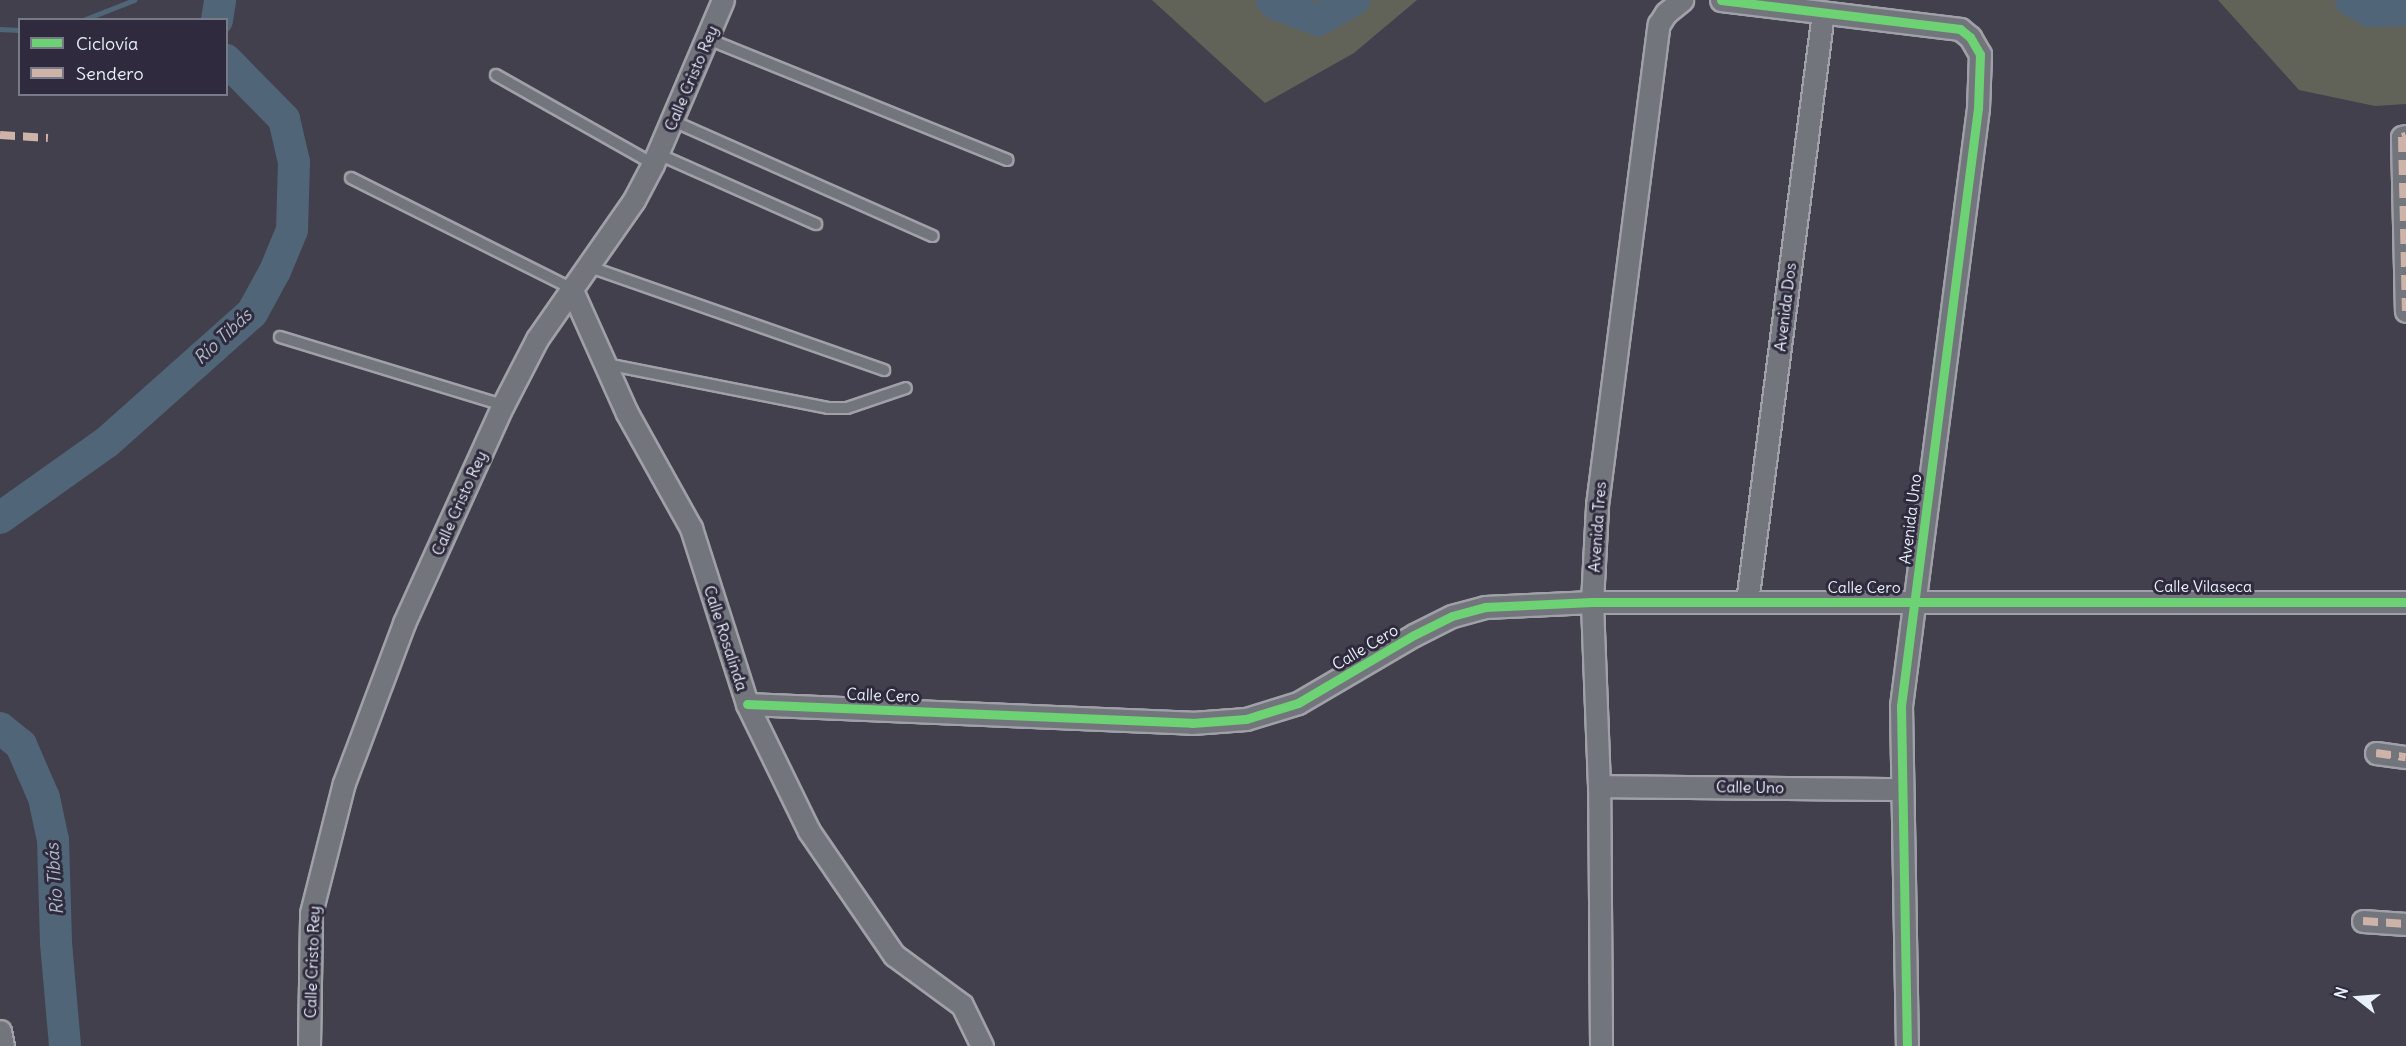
<!DOCTYPE html>
<html>
<head>
<meta charset="utf-8">
<style>
  body { margin:0 }
  #map { position:relative; width:2406px; height:1046px; overflow:hidden; background:#42404c; font-family:Delius,sans-serif }
  div>[style] { position:absolute }
  [style*='--x'] { left:calc(var(--x)*1px); top:calc(var(--y)*1px); width:calc(var(--w)*1px); rotate:calc(var(--a)*1deg) }
  .green>* { inset:0; background:#626358 }
  .stream>* { height:5px; margin:-2.5px; padding:0 2.5px; transform-origin:2.5px; border-radius:2.5px; background:#506578 }
  .river>* { height:32px; margin:-16px; padding:0 16px; transform-origin:16px; border-radius:16px; background:#506578 }
  .roads { filter:drop-shadow(2px 0 #a0a1a8) drop-shadow(-2px 0 #a0a1a8) drop-shadow(0 2px #a0a1a8) drop-shadow(0 -2px #a0a1a8) }
  .lane>* { height:10px; margin:-5px; padding:0 5px; transform-origin:5px; border-radius:5px; background:#73757c }
  .street>* { height:21px; margin:-10.5px; padding:0 10.5px; transform-origin:10.5px; border-radius:10.5px; background:#73757c }
  .quiet>* { height:8px; margin-top:-4px; transform-origin:0; background:repeating-linear-gradient(90deg,#ceb3a9 0 15px,transparent 0 23px) }
  .cycleway>* { height:9px; margin:-4.5px; padding:0 4.5px; transform-origin:4.5px; border-radius:4.5px; background:#6cd273 }
  span { translate:-50% -50%; white-space:nowrap; text-align:center; line-height:1.15; -webkit-text-stroke:6px #2f2a3d; paint-order:stroke }
  .street-label { font-size:16px; color:#e8f1f8 }
  .water-label { font-size:18px; color:#acbbc6; font-style:italic }
  .legend { position:absolute; left:18px; top:18px; width:210px; height:78px; box-sizing:border-box; background:#2f2a3d; border:2px solid #797a88; margin:0; padding:8px 10px; list-style:none; font-size:18px; color:#e8f1f8 }
  .legend li { display:flex; align-items:center; gap:12px; height:30px }
  .legend b { width:30px; border:2px solid #797a88 }
  .north { position:absolute; left:2328px; top:968px; width:60px; height:60px; -webkit-text-stroke:4px #2f2a3d; paint-order:stroke; rotate:287deg; font-size:16px; font-weight:700; line-height:24px; text-align:center; color:#e8f1f8 }
  .north::after { content:''; display:block; margin:auto; width:21px; height:27px; background:#e8f1f8; clip-path:polygon(50% 0,100% 100%,50% 72%,0 100%) }
</style>
</head>
<body>
<div id="map">
  <div class="green">
    <i style="clip-path:polygon(1152px 0,1417px 0,1354px 53px,1265px 103px)"></i>
    <i style="clip-path:polygon(2218px 0,2406px 0,2406px 104px,2375px 106px,2299px 90px)"></i>
  </div>
  <div class="stream">
    <i style="--x:83;--y:20;--w:55;--a:-21.4"></i>
    <i style="--x:0;--y:29;--w:20;--a:3"></i>
  </div>
  <div class="river">
    <i style="--x:1272;--y:0;--w:6;--a:45"></i>
    <i style="--x:1276;--y:4;--w:45;--a:20.9"></i>
    <i style="--x:1318;--y:20;--w:41;--a:-29.1"></i>
    <i style="--x:2351;--y:0;--w:23;--a:29"></i>
    <i style="--x:2371;--y:11;--w:35;--a:-2"></i>
    <i style="--x:217;--y:20;--w:20;--a:-81"></i>
    <i style="--x:0;--y:518;--w:131;--a:-35.4"></i>
    <i style="--x:107;--y:442;--w:194;--a:-41.7"></i>
    <i style="--x:252;--y:313;--w:48;--a:-61.3"></i>
    <i style="--x:275;--y:271;--w:44;--a:-67.5"></i>
    <i style="--x:292;--y:230;--w:68;--a:-88.3"></i>
    <i style="--x:294;--y:162;--w:44;--a:-103.1"></i>
    <i style="--x:284;--y:119;--w:83;--a:-134.5"></i>
    <i style="--x:0;--y:728;--w:27;--a:39"></i>
    <i style="--x:21;--y:745;--w:58;--a:66.5"></i>
    <i style="--x:44;--y:798;--w:43;--a:77.9"></i>
    <i style="--x:53;--y:840;--w:103;--a:88.3"></i>
    <i style="--x:56;--y:943;--w:103;--a:85"></i>
  </div>
  <div class="roads">
    <div class="lane">
      <i style="--x:708;--y:39;--w:323;--a:22"></i>
      <i style="--x:496;--y:75;--w:180;--a:29.5"></i>
      <i style="--x:673;--y:121;--w:284;--a:23.9"></i>
      <i style="--x:658;--y:154;--w:173;--a:23.9"></i>
      <i style="--x:351;--y:178;--w:246;--a:26.6"></i>
      <i style="--x:587;--y:266;--w:315;--a:19.3"></i>
      <i style="--x:280;--y:337;--w:233;--a:17"></i>
      <i style="--x:606;--y:364;--w:226;--a:11.2"></i>
      <i style="--x:828;--y:408;--w:19;--a:0"></i>
      <i style="--x:847;--y:408;--w:62;--a:-18.7"></i>
    </div>
    <div class="street">
      <i style="--x:1721;--y:0;--w:241;--a:6.9"></i>
      <i style="--x:1960;--y:29;--w:13;--a:39"></i>
      <i style="--x:1970;--y:37;--w:20;--a:60"></i>
      <i style="--x:1980;--y:54;--w:54;--a:92.1"></i>
      <i style="--x:1978;--y:108;--w:603;--a:97.34"></i>
      <i style="--x:1901;--y:706;--w:340;--a:89"></i>
      <i style="--x:2406;--y:136;--w:4;--a:166"></i>
      <i style="--x:2402;--y:137;--w:174;--a:88.7"></i>
      <i style="--x:571;--y:288;--w:137;--a:65.9"></i>
      <i style="--x:627;--y:413;--w:132;--a:60.9"></i>
      <i style="--x:691;--y:528;--w:185;--a:72.3"></i>
      <i style="--x:747;--y:704;--w:141;--a:64"></i>
      <i style="--x:809;--y:831;--w:150;--a:55.6"></i>
      <i style="--x:894;--y:955;--w:84;--a:36.3"></i>
      <i style="--x:962;--y:1005;--w:46;--a:64"></i>
      <i style="--x:1747;--y:602;--w:594;--a:-82.65"></i>
      <i style="--x:747;--y:704;--w:445;--a:2.4"></i>
      <i style="--x:1192;--y:723;--w:54;--a:-4.2"></i>
      <i style="--x:1246;--y:719;--w:54;--a:-17.1"></i>
      <i style="--x:1298;--y:703;--w:134;--a:-30.4"></i>
      <i style="--x:1414;--y:635;--w:42;--a:-26.6"></i>
      <i style="--x:1452;--y:616;--w:34;--a:-15"></i>
      <i style="--x:1485;--y:607;--w:107;--a:-2.7"></i>
      <i style="--x:1592;--y:602;--w:814;--a:0"></i>
      <i style="--x:2376;--y:753;--w:30;--a:8"></i>
      <i style="--x:1599;--y:786;--w:302;--a:0.6"></i>
      <i style="--x:2363;--y:921;--w:43;--a:4"></i>
      <i style="--x:0;--y:1031;--w:15;--a:79"></i>
      <i style="--x:309;--y:1046;--w:133;--a:-89.1"></i>
      <i style="--x:311;--y:913;--w:134;--a:-75.8"></i>
      <i style="--x:344;--y:783;--w:171;--a:-69.4"></i>
      <i style="--x:404;--y:623;--w:239;--a:-65.6"></i>
      <i style="--x:503;--y:405;--w:74;--a:-62.7"></i>
      <i style="--x:537;--y:339;--w:169;--a:-55.1"></i>
      <i style="--x:634;--y:200;--w:41;--a:-62.2"></i>
      <i style="--x:653;--y:164;--w:178;--a:-66.9"></i>
      <i style="--x:1601;--y:1046;--w:260;--a:-90.4"></i>
      <i style="--x:1599;--y:786;--w:184;--a:-92.2"></i>
      <i style="--x:1592;--y:602;--w:97;--a:-87"></i>
      <i style="--x:1597;--y:505;--w:485;--a:-82.7"></i>
      <i style="--x:1659;--y:24;--w:13;--a:-58"></i>
      <i style="--x:1666;--y:13;--w:21;--a:-39"></i>
    </div>
  </div>
  <div class="quiet">
    <i style="--x:0;--y:135;--w:48;--a:3.6"></i>
    <i style="--x:2406;--y:136;--w:4;--a:166"></i>
    <i style="--x:2402;--y:137;--w:174;--a:88.7"></i>
    <i style="--x:2376;--y:753;--w:30;--a:8"></i>
    <i style="--x:2363;--y:921;--w:43;--a:4"></i>
  </div>
  <div class="cycleway">
    <i style="--x:1721;--y:0;--w:241;--a:6.9"></i>
    <i style="--x:1960;--y:29;--w:13;--a:39"></i>
    <i style="--x:1970;--y:37;--w:20;--a:60"></i>
    <i style="--x:1980;--y:54;--w:54;--a:92.1"></i>
    <i style="--x:1978;--y:108;--w:603;--a:97.34"></i>
    <i style="--x:1901;--y:706;--w:340;--a:89"></i>
    <i style="--x:747;--y:704;--w:445;--a:2.4"></i>
    <i style="--x:1192;--y:723;--w:54;--a:-4.2"></i>
    <i style="--x:1246;--y:719;--w:54;--a:-17.1"></i>
    <i style="--x:1298;--y:703;--w:134;--a:-30.4"></i>
    <i style="--x:1414;--y:635;--w:42;--a:-26.6"></i>
    <i style="--x:1452;--y:616;--w:34;--a:-15"></i>
    <i style="--x:1485;--y:607;--w:107;--a:-2.7"></i>
    <i style="--x:1592;--y:602;--w:814;--a:0"></i>
  </div>
  <div class="street-label">
    <span style="left:691px;top:78px;rotate:-67deg">Calle Cristo Rey</span>
    <span style="left:1785px;top:307px;rotate:-83deg">Avenida Dos</span>
    <span style="left:459px;top:503px;rotate:-66deg">Calle Cristo Rey</span>
    <span style="left:1910px;top:519px;rotate:-83deg">Avenida Uno</span>
    <span style="left:1597px;top:527px;rotate:-86deg">Avenida Tres</span>
    <span style="left:2203px;top:586px">Calle Vilaseca</span>
    <span style="left:1864px;top:587px">Calle Cero</span>
    <span style="left:726px;top:638px;rotate:72deg">Calle Rosalinda</span>
    <span style="left:1365px;top:647px;rotate:-31deg">Calle Cero</span>
    <span style="left:883px;top:695px;rotate:2deg">Calle Cero</span>
    <span style="left:1750px;top:787px;rotate:1deg">Calle Uno</span>
    <span style="left:312px;top:962px;rotate:-88deg">Calle Cristo Rey</span>
  </div>
  <div class="water-label">
    <span style="left:223px;top:337px;rotate:-43deg">Río Tibás</span>
    <span style="left:55px;top:879px;rotate:-94deg">Río Tibás</span>
  </div>
  <ul class="legend">
  <li><b style="height:8px;background:#6cd273"></b>Ciclovía</li>
  <li><b style="height:8px;background:#ceb3a9"></b>Sendero</li>
  </ul>
  <div class="north">N</div>
</div>
</body>
</html>
